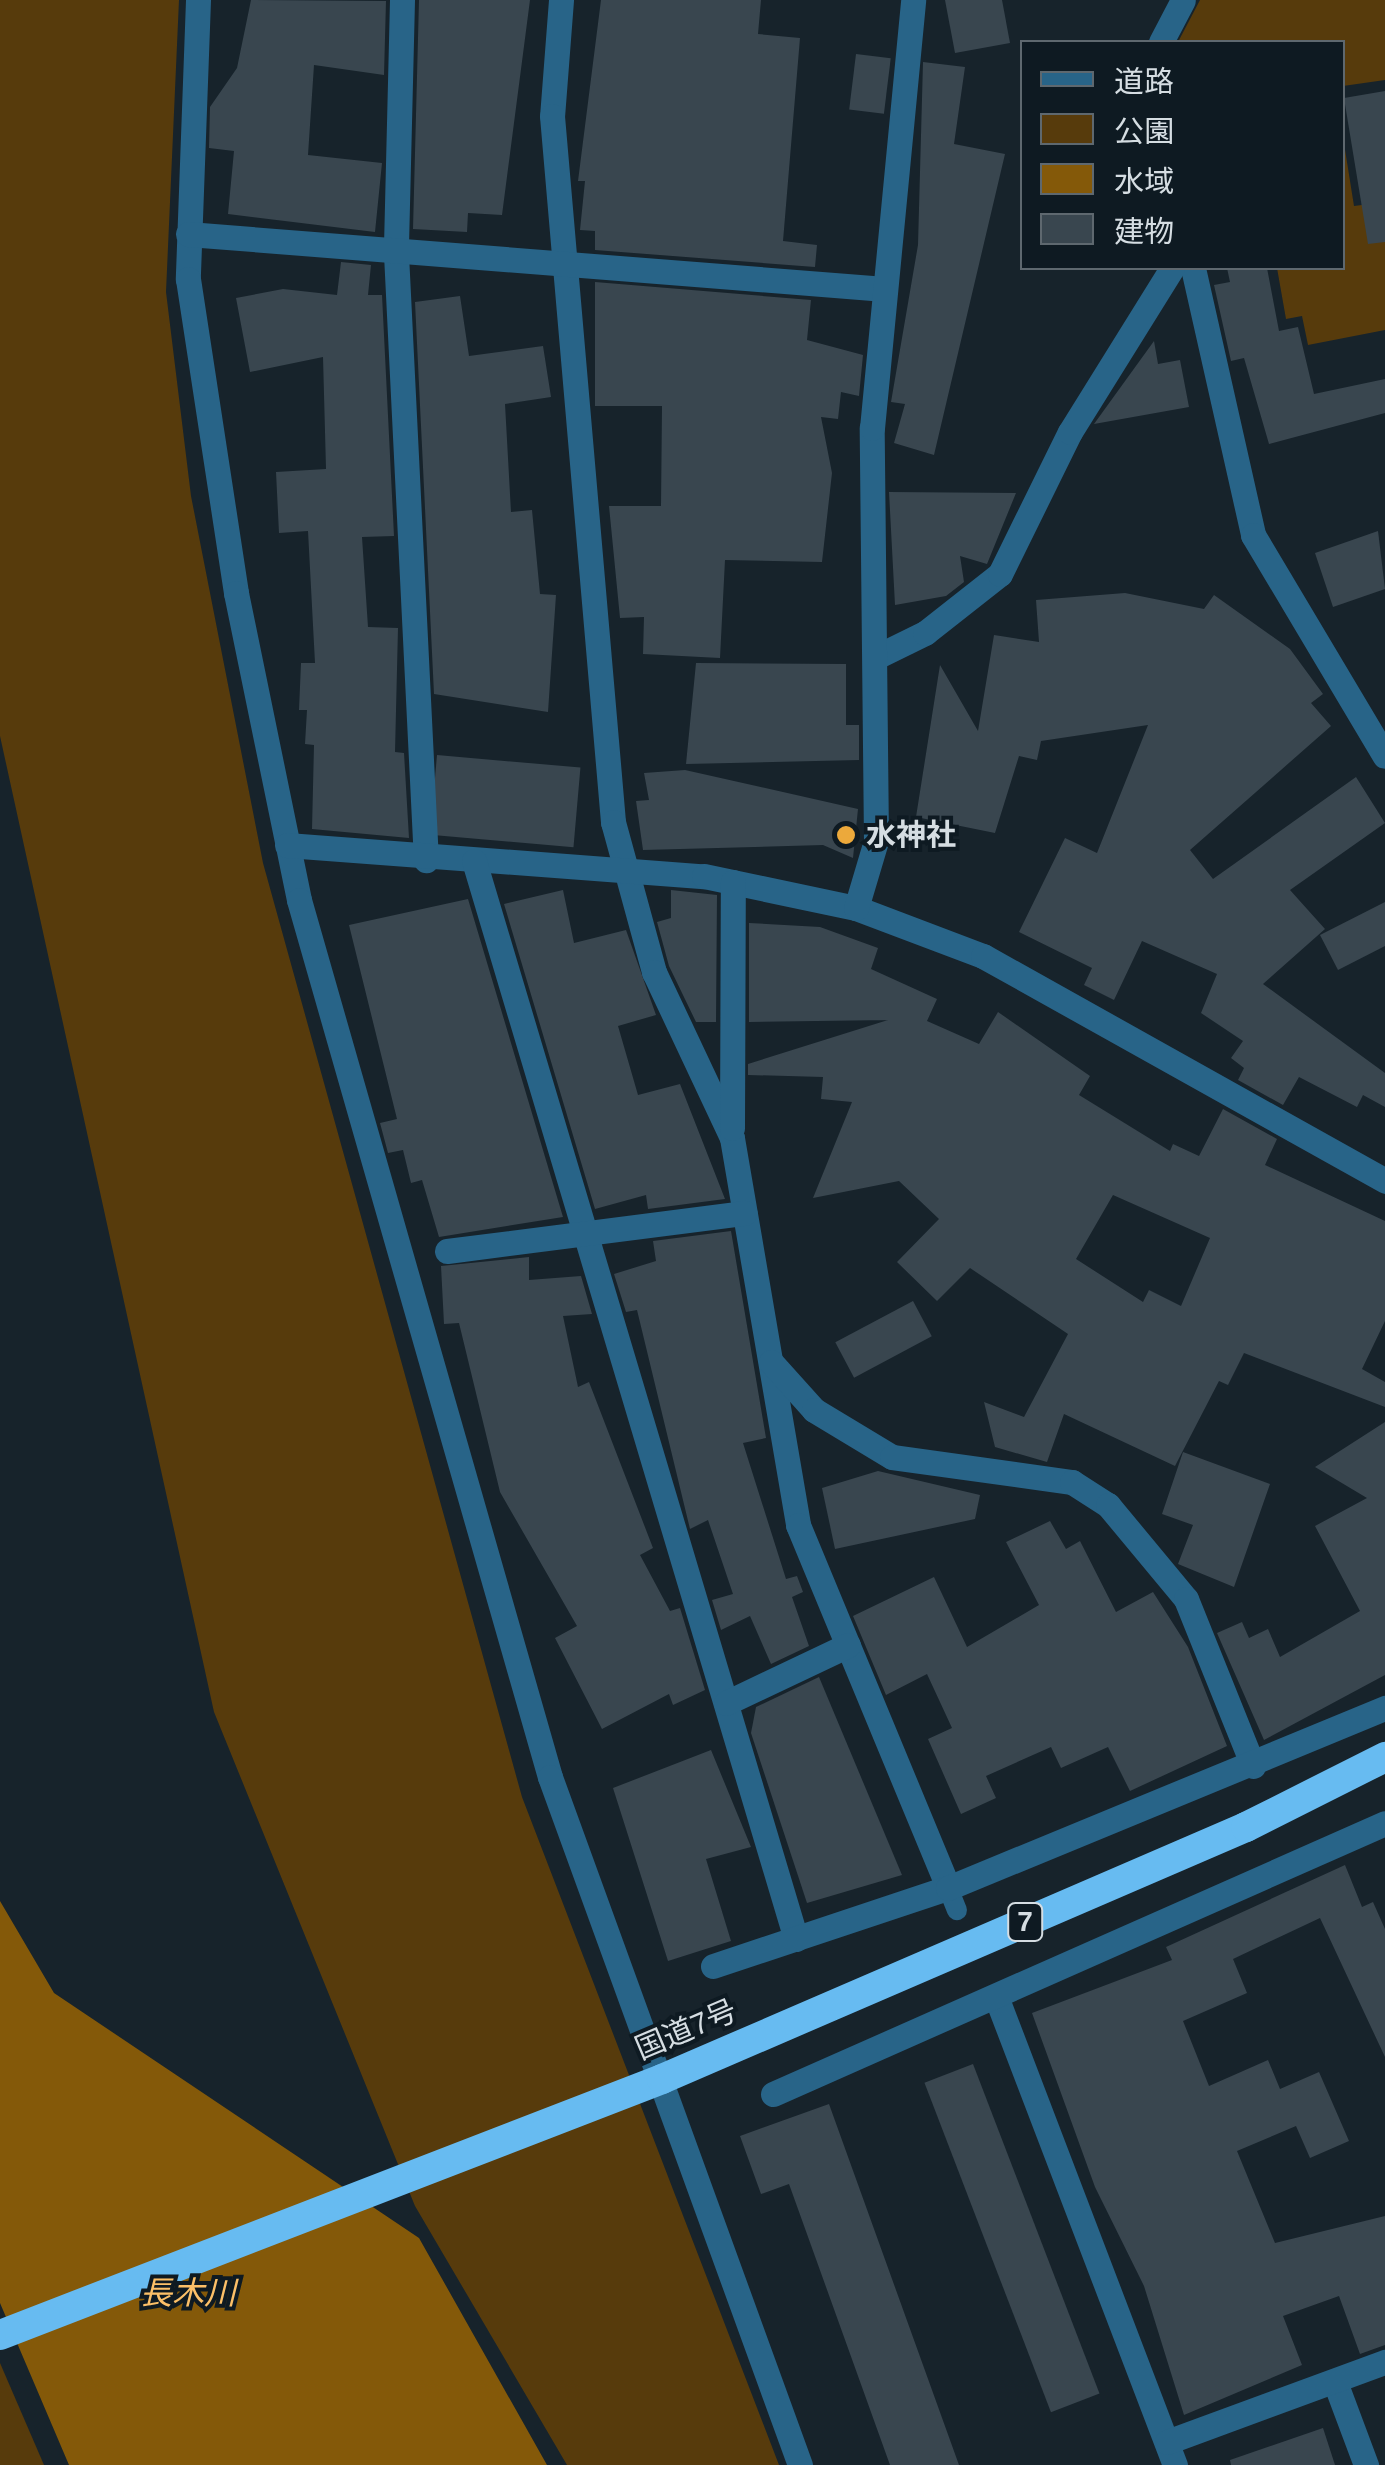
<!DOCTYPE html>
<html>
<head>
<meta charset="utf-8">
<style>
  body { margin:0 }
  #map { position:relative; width:1385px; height:2465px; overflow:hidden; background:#17232b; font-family:Helvetica,"Noto Sans JP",sans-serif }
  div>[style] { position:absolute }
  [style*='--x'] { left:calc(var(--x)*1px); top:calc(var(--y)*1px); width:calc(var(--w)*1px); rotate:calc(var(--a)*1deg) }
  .green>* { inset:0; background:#573b0c }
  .water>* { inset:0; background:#845909 }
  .building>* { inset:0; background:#39464f; transform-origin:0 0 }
  .lane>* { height:20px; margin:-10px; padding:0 10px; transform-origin:10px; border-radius:10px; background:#286488 }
  .street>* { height:25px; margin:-12.5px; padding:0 12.5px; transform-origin:12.5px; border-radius:12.5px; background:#286488 }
  .highway>* { height:30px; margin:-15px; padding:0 15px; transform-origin:15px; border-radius:15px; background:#67bbf1 }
  .dots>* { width:28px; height:28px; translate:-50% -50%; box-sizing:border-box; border:5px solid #0e1a22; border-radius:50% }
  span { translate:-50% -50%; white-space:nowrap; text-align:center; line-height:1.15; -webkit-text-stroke:8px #0e1a22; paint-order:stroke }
  .shield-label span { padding:2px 8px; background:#0e1a22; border:2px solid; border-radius:8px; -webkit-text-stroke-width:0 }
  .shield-label { font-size:28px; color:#d5dde2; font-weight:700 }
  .poi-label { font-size:30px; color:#d5dde2; font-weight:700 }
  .left { translate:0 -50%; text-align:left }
  .street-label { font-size:30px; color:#d5dde2 }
  .water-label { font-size:32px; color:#fcc068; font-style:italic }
  .legend { position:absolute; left:1020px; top:40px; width:325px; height:230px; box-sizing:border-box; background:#0e1a22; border:2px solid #5e686f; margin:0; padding:12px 18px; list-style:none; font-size:30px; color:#d5dde2 }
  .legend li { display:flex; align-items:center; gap:20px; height:50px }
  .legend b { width:50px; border:2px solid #5e686f }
</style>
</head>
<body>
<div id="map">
  <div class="green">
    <i style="clip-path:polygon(0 0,179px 0,166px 292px,191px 496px,263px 863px,522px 1797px,779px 2465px,567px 2465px,415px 2206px,214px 1712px,0 736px)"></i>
    <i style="clip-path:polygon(1200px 0,1385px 0,1385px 80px,1343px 86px,1342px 42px,1178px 42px)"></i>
    <i style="clip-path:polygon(1343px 137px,1354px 206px,1385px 202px,1385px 330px,1308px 345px,1302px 316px,1286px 319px,1277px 268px,1342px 268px)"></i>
    <i style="clip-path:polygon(0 2363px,44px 2465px,0 2465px)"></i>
  </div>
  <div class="water">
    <i style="clip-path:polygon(0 1901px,54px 1993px,419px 2238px,547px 2465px,69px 2465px,0 2303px)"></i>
  </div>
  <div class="building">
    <i style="clip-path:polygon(251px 0,386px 1px,384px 75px,314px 65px,308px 155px,382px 163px,375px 232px,228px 214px,234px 151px,209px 148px,210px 107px,237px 68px)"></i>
    <i style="clip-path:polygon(530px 0,502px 215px,468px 213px,467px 232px,413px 229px,419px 0)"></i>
    <i style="clip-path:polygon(601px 0,761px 0,758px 34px,800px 38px,783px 241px,817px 245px,815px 267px,595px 250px,595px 231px,580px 230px,585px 181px,578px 181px)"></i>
    <i style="clip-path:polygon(945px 0,1002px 0,1010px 43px,955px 53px)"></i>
    <i style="left:856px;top:54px;width:35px;height:56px;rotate:7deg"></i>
    <i style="clip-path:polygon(923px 62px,965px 67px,954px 144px,1005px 154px,934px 455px,894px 443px,905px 404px,891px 402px,918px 245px)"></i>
    <i style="clip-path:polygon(1385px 91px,1385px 242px,1368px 244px,1344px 98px)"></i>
    <i style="clip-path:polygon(341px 262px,371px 265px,368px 295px,382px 295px,394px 536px,362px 537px,368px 627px,398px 628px,395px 752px,404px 753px,409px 838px,312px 829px,314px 745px,305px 744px,307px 710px,299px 710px,301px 663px,315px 663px,308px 531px,279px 533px,276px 472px,326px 469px,323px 357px,250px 372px,236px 298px,283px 289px,337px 295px)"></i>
    <i style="clip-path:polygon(1227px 268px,1267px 268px,1279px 331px,1298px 327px,1314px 394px,1385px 379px,1385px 413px,1269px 444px,1244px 358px,1231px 361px,1214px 285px,1230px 282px)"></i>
    <i style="clip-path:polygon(595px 282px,811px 300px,807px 340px,863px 355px,859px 396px,841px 392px,838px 419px,821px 417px,832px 473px,822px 562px,725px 560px,720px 658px,643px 654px,644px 617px,620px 618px,609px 506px,661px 506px,662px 406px,595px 406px)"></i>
    <i style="clip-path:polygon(460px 296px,469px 356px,543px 346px,551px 397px,505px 404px,511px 512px,532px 510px,540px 594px,556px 595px,548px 712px,434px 694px,415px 302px)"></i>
    <i style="clip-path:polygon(1154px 341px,1158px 364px,1180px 360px,1189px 407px,1094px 424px)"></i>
    <i style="clip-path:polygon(889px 492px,1016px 493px,987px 564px,960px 556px,964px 582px,946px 596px,895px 605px)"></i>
    <i style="clip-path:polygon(1378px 531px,1385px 589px,1333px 607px,1315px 553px)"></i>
    <i style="clip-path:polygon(1125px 593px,1204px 609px,1214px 595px,1290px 649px,1323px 694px,1311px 703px,1331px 726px,1190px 850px,1213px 879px,1356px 777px,1385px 823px,1290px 890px,1325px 929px,1263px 984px,1385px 1073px,1385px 1107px,1363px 1095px,1357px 1107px,1299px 1077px,1283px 1105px,1238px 1080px,1244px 1068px,1231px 1058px,1243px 1041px,1201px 1013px,1217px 974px,1142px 941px,1114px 1000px,1084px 985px,1092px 968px,1019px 932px,1065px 838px,1097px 853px,1148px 725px,1041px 741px,1037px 760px,1019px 756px,995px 833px,916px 817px,940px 665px,978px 731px,994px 635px,1039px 642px,1036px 600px)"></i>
    <i style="clip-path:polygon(696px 663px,846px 664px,846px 725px,859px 725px,859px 760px,686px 764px)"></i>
    <i style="left:437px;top:755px;width:144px;height:80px;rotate:5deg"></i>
    <i style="clip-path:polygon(685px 770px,858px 809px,853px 858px,823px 845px,643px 850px,636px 801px,649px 800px,644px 773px)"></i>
    <i style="clip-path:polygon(563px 890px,574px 943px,626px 930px,656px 1015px,618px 1026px,638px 1095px,680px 1084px,725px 1199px,648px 1209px,646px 1195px,595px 1209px,504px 904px)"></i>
    <i style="clip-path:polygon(671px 890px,717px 895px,716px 1022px,696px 1022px,669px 966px,657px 922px,671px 918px)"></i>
    <i style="clip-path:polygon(468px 899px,563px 1217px,439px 1237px,422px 1180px,411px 1183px,403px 1150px,388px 1153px,380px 1123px,397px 1119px,349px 925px)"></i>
    <i style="clip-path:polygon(1385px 902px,1385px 946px,1338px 970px,1320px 935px)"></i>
    <i style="clip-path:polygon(evenodd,749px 923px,820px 927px,878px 948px,871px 969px,937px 999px,927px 1021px,979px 1044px,998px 1012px,1090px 1076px,1079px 1095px,1170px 1151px,1173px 1144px,1199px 1156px,1223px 1109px,1277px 1139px,1265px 1165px,1385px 1221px,1385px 1321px,1362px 1369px,1385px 1382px,1385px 1407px,1244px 1353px,1228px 1385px,1219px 1381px,1175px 1466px,1064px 1414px,1047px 1462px,995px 1447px,984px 1402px,1024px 1417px,1068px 1334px,970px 1268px,937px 1301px,897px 1262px,939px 1219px,899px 1181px,813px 1198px,852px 1102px,821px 1099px,823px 1077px,748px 1075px,748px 1064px,888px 1020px,749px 1022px,749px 923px,1113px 1195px,1210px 1238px,1181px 1306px,1149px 1290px,1143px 1302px,1076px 1259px,1113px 1195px)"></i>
    <i style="clip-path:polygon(731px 1231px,766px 1438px,743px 1443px,786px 1579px,797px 1576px,803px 1592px,792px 1597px,809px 1646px,771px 1664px,750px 1616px,721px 1630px,712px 1600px,733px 1594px,708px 1520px,690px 1529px,637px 1310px,626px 1312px,614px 1274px,656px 1261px,653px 1241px)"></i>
    <i style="clip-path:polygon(529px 1257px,529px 1280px,581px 1276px,592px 1314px,563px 1316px,578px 1387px,589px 1382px,653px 1548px,640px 1555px,670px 1611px,680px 1608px,705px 1690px,673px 1705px,669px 1694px,602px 1729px,555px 1638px,577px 1626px,500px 1492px,459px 1323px,444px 1324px,441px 1266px)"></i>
    <i style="left:913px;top:1301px;width:40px;height:88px;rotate:62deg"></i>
    <i style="clip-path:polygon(1385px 1422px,1385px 1675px,1264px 1740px,1217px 1633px,1242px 1622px,1249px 1638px,1268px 1629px,1280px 1657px,1360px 1611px,1315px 1526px,1367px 1498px,1315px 1467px)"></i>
    <i style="clip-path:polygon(1183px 1452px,1270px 1484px,1234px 1587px,1178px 1564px,1193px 1525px,1162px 1514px)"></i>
    <i style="clip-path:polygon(878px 1471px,980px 1495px,975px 1519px,835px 1549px,822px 1488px)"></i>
    <i style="clip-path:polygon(1050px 1521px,1066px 1549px,1080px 1541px,1116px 1612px,1153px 1592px,1188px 1647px,1227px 1746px,1130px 1791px,1108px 1747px,1061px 1768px,1051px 1747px,986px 1776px,996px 1798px,961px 1814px,928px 1739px,952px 1728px,927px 1674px,886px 1695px,853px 1616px,934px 1577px,967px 1647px,1039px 1605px,1006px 1542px)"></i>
    <i style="clip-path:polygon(819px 1677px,902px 1875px,807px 1903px,751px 1733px,756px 1707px)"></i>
    <i style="clip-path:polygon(711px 1750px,751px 1847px,706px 1859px,731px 1941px,668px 1961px,613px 1788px)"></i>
    <i style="clip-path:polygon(1345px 1865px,1362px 1907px,1373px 1902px,1385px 1929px,1385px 2057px,1320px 1918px,1233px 1959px,1247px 1993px,1183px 2021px,1209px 2086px,1268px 2060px,1280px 2089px,1319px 2072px,1349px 2141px,1310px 2158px,1296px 2126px,1237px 2151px,1275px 2243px,1385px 2216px,1385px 2345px,1360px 2354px,1339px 2296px,1283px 2316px,1302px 2365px,1184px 2415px,1144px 2286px,1095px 2187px,1032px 2013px,1172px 1960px,1166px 1947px)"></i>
    <i style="left:973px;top:2064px;width:353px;height:52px;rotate:69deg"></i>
    <i style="clip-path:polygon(829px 2104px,959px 2465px,890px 2465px,789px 2184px,761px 2194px,740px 2136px)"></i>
    <i style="clip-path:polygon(1323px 2428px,1335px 2465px,1231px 2465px,1230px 2460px)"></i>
  </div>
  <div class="lane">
    <i style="--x:948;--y:1888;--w:24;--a:68"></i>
  </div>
  <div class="street">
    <i style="--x:198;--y:0;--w:279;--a:92.1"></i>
    <i style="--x:188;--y:279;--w:318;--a:81.3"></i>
    <i style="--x:236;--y:593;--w:313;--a:78.4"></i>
    <i style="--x:299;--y:900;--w:912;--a:74.03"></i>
    <i style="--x:550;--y:1777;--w:732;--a:70.03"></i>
    <i style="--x:402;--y:0;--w:254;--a:91.4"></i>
    <i style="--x:396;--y:254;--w:607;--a:87.17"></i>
    <i style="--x:561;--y:0;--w:116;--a:94.4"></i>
    <i style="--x:552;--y:116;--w:709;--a:85.06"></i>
    <i style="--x:613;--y:822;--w:156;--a:74.7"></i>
    <i style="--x:654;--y:972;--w:183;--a:64.8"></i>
    <i style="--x:732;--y:1138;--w:393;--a:80.3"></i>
    <i style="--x:798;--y:1525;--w:393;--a:67.5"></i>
    <i style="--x:1161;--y:42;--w:47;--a:-62.4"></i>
    <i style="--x:188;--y:234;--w:699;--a:4.51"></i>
    <i style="--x:1193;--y:268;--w:274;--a:77.3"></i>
    <i style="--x:1253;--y:535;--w:257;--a:59.2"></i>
    <i style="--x:876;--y:657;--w:55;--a:-26.1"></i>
    <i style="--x:925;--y:633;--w:95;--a:-38.2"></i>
    <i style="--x:1000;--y:574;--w:158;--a:-63.8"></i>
    <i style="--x:1070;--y:432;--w:193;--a:-58.1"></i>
    <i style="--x:287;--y:845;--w:418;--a:4.3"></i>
    <i style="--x:704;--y:876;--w:155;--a:11.9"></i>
    <i style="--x:856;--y:908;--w:136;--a:20.7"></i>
    <i style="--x:983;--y:956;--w:461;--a:29.2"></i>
    <i style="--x:474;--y:861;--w:1125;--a:73.37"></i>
    <i style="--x:856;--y:908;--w:70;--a:-73.4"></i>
    <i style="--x:876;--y:841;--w:413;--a:-90.6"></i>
    <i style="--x:872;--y:428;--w:430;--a:-84.5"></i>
    <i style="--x:732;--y:1128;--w:246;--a:-89.8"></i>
    <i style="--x:447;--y:1251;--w:300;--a:-7.3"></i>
    <i style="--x:771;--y:1362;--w:64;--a:48.1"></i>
    <i style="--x:814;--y:1410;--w:91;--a:31.1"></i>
    <i style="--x:892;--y:1457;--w:182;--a:7.9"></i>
    <i style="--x:1072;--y:1482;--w:43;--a:32.6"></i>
    <i style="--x:1108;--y:1505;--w:122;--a:50.3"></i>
    <i style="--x:1186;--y:1599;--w:180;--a:68.1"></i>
    <i style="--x:726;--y:1703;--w:135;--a:-25.4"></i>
    <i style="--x:713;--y:1966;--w:248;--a:-18.4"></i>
    <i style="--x:948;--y:1888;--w:473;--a:-22.4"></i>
    <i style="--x:997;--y:1999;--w:499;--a:69.1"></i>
    <i style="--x:773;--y:2094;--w:669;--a:-23.88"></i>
    <i style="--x:1335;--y:2382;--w:89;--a:69.5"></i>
    <i style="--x:1167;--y:2442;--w:232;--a:-20.2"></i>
  </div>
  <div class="highway">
    <i style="--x:0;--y:2335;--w:710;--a:-21.14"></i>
    <i style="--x:662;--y:2079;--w:636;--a:-23.34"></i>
    <i style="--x:1246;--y:1827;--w:156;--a:-26.7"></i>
  </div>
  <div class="dots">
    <i style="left:846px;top:835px;background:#eca93b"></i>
  </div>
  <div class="shield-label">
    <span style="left:1025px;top:1922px">7</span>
  </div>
  <div class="poi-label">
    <span class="left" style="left:866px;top:835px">水神社</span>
  </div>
  <div class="street-label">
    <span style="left:686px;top:2030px;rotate:-23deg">国道7号</span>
  </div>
  <div class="water-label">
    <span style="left:188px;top:2293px">長木川</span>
  </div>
  <ul class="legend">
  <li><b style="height:12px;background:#286488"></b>道路</li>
  <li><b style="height:28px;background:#573b0c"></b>公園</li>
  <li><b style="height:28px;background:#845909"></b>水域</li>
  <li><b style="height:28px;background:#39464f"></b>建物</li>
  </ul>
</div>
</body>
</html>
